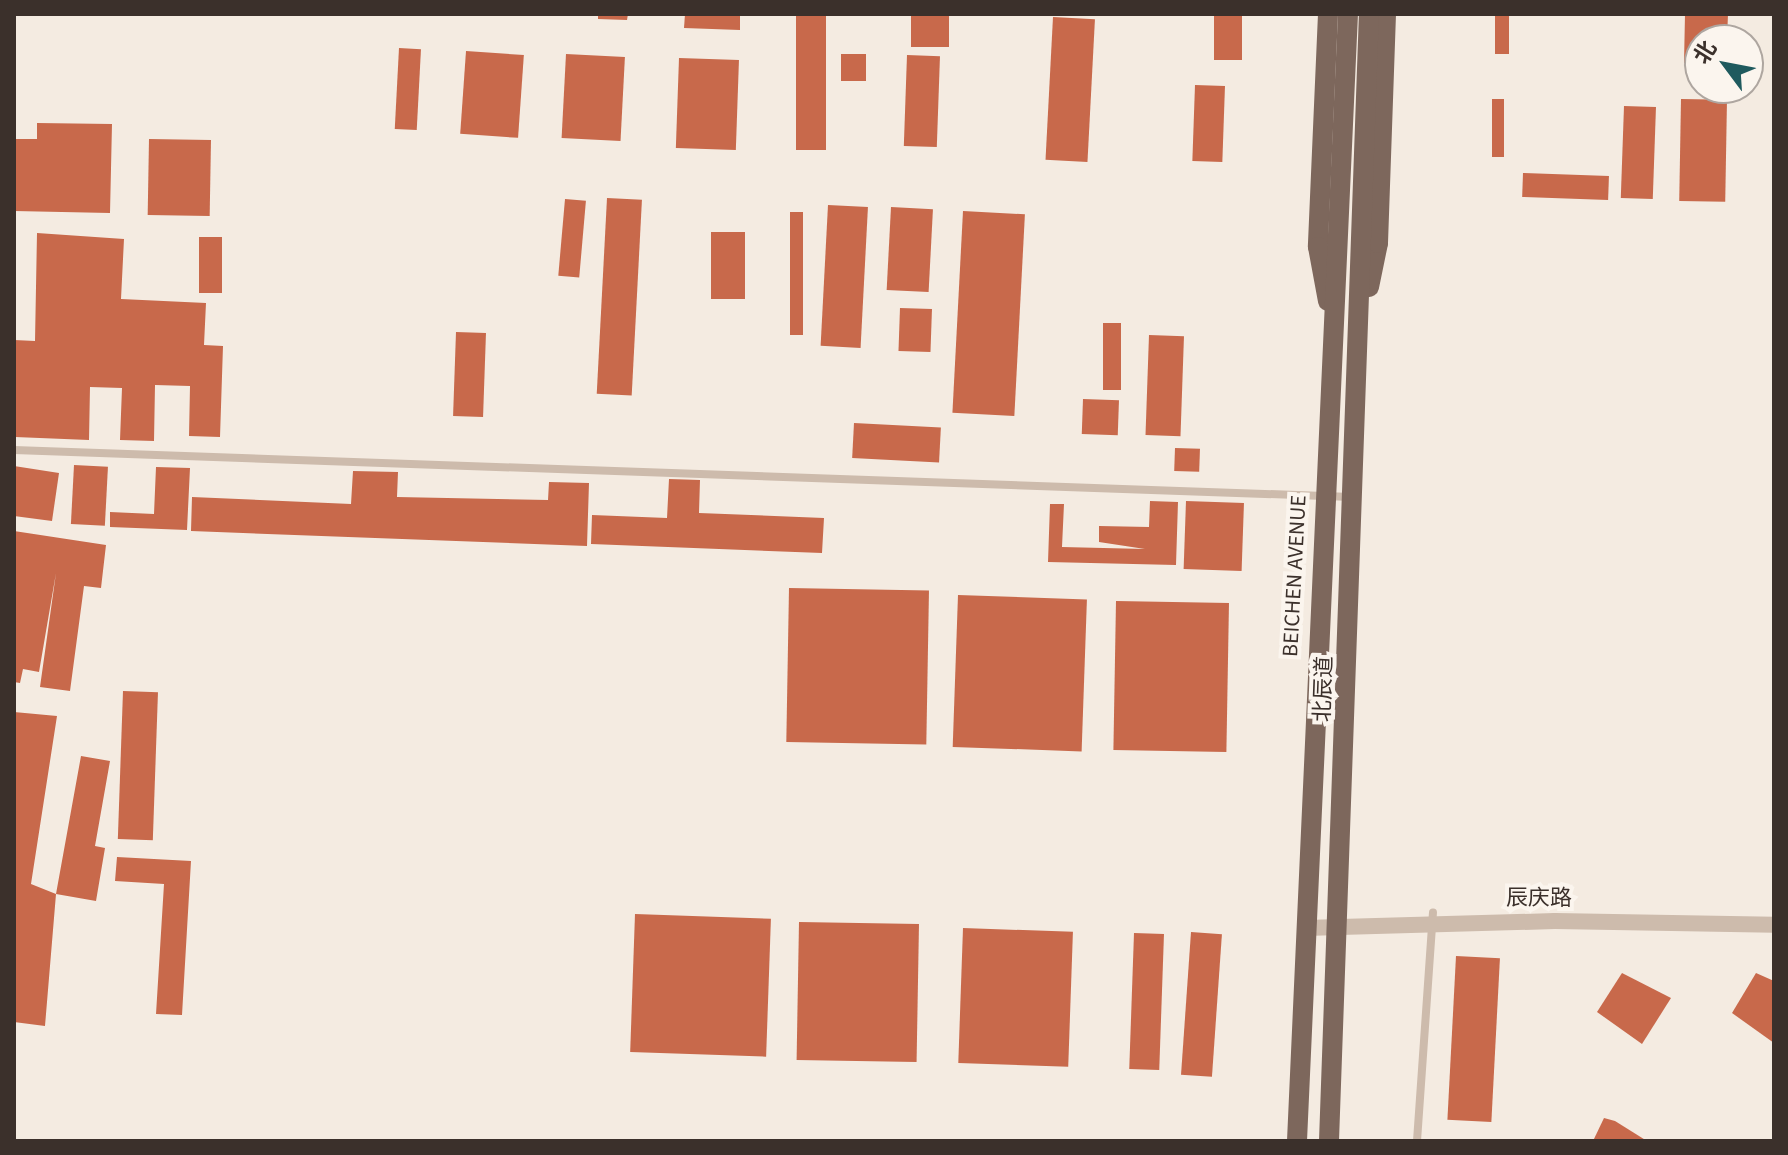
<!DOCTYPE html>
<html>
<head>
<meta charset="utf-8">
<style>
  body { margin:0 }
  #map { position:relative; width:1788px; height:1155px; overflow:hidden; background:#f4ebe1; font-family:"Source Sans 3","Noto Sans SC",sans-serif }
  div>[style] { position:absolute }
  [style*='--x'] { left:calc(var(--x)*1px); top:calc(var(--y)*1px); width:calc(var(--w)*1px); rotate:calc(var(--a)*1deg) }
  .building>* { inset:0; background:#c8694b; transform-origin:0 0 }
  .lane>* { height:8px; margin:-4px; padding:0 4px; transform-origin:4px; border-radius:4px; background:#cdbbac }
  .street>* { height:16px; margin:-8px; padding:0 8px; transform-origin:8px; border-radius:8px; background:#cdbbac }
  .primary>* { height:20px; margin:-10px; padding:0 10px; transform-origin:10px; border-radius:10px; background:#7d675c }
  span { translate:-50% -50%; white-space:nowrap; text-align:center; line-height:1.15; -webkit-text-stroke:8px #fbf5ee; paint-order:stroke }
  .street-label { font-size:22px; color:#3b302b }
  .frame { position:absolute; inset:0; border:16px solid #3b302b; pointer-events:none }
  .north { position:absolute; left:1684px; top:24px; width:80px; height:80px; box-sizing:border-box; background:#fbf5ee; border:2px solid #aea6a0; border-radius:50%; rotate:302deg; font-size:22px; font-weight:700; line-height:32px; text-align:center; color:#3b302b }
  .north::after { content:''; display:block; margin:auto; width:28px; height:36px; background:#1f5a5e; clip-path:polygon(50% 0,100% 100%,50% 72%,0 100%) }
</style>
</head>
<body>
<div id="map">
  <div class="building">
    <i style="clip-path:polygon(598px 14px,628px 14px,627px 20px,598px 19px)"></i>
    <i style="clip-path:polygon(685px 14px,740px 14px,740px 30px,684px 28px)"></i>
    <i style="left:796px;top:14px;width:30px;height:136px"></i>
    <i style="left:911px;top:14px;width:38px;height:33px"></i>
    <i style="left:1214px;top:14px;width:28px;height:46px"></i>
    <i style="left:1495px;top:14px;width:14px;height:40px"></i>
    <i style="clip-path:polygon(1685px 14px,1728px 14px,1727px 40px,1700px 40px,1700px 64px,1684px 63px)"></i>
    <i style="left:1053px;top:17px;width:42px;height:143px;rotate:3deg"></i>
    <i style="left:399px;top:48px;width:22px;height:81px;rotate:3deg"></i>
    <i style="left:466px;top:51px;width:58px;height:83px;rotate:4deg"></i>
    <i style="left:566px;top:54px;width:59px;height:84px;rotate:3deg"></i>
    <i style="left:841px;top:54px;width:25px;height:27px"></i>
    <i style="left:907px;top:55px;width:33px;height:91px;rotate:2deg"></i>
    <i style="left:679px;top:58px;width:60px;height:90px;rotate:2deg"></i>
    <i style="left:1195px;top:85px;width:30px;height:76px;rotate:2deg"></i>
    <i style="left:1492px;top:99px;width:12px;height:58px"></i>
    <i style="left:1681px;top:99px;width:46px;height:102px;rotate:1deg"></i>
    <i style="left:1624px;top:106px;width:32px;height:92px;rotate:2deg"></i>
    <i style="clip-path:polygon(37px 123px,112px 124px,110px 213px,14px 211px,14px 139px,37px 139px)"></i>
    <i style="left:149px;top:139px;width:62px;height:76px;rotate:1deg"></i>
    <i style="left:1523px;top:173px;width:86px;height:24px;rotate:2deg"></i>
    <i style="left:607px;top:198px;width:35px;height:196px;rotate:3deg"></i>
    <i style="left:565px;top:199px;width:21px;height:77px;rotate:5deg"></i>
    <i style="left:828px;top:205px;width:40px;height:141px;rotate:3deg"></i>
    <i style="left:891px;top:207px;width:42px;height:83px;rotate:3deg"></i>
    <i style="left:963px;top:211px;width:62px;height:202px;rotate:3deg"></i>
    <i style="left:790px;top:212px;width:13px;height:123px"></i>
    <i style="left:711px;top:232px;width:34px;height:67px"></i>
    <i style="clip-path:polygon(37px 233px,124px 239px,121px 299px,206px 303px,204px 345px,223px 346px,220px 437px,189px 436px,190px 386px,155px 385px,154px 441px,120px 440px,122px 388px,90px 387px,89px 440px,15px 437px,14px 340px,35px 341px)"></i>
    <i style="left:199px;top:237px;width:23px;height:56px"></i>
    <i style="left:900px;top:308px;width:32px;height:43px;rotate:2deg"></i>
    <i style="left:1103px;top:323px;width:18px;height:67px"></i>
    <i style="left:456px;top:332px;width:30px;height:84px;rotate:2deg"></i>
    <i style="left:1149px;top:335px;width:35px;height:100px;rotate:2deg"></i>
    <i style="left:1083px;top:399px;width:36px;height:35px;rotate:2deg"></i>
    <i style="left:854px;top:423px;width:87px;height:35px;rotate:3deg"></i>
    <i style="left:1175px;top:448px;width:25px;height:23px;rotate:2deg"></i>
    <i style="left:74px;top:465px;width:34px;height:59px;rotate:3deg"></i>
    <i style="clip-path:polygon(14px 466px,59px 473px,52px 521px,14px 516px)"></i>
    <i style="clip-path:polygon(156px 467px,190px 468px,187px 530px,110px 527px,110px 512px,154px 514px)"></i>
    <i style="clip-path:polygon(353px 471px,398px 472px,397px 497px,548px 500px,549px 482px,589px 483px,587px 546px,191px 531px,192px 497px,351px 504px)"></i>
    <i style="clip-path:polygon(669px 479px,700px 480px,699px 513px,824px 518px,822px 553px,591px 544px,592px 515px,667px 518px)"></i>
    <i style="clip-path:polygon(1150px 501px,1178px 502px,1176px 565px,1048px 562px,1050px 504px,1064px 504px,1062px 547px,1145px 549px,1099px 542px,1099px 526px,1149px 527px)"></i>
    <i style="left:1186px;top:501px;width:58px;height:68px;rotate:2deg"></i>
    <i style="clip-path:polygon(14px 531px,106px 545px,101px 588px,84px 586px,70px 691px,40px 687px,56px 573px,39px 672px,23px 669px,20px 683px,14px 682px)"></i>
    <i style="left:789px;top:588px;width:140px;height:154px;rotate:1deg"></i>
    <i style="left:958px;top:595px;width:129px;height:152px;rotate:2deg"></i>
    <i style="left:1116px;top:601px;width:113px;height:149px;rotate:1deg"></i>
    <i style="left:123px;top:691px;width:35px;height:148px;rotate:2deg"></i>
    <i style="clip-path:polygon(14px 712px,57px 716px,31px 884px,56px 894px,45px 1026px,14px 1022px)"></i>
    <i style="clip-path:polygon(81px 756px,110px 761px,95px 846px,105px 848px,96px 901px,56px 894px)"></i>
    <i style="clip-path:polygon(117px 857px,191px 861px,182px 1015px,156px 1014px,164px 884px,115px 881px)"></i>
    <i style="left:635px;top:914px;width:136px;height:138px;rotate:2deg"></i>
    <i style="left:799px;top:922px;width:120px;height:138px;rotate:1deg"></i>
    <i style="left:963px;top:928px;width:110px;height:135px;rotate:2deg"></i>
    <i style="left:1191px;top:932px;width:31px;height:143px;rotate:4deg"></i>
    <i style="left:1134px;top:933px;width:30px;height:136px;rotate:2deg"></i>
    <i style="left:1456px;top:956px;width:44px;height:164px;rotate:3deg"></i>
    <i style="clip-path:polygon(1622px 973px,1671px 998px,1642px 1044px,1597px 1012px)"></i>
    <i style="clip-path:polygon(1756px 973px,1774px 981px,1774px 1043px,1732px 1013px)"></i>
    <i style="clip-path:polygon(1604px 1118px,1615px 1121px,1647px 1141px,1593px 1141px)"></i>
  </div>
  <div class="lane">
    <i style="--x:14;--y:450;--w:1338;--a:2.01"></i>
    <i style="--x:1417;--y:1141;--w:229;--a:-86"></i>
  </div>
  <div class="street">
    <i style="--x:1305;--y:928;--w:250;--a:-1.6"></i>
    <i style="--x:1555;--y:921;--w:219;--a:1"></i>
  </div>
  <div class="primary">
    <i style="--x:1328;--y:14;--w:233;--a:92.5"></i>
    <i style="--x:1318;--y:247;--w:55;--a:79.5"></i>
    <i style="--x:1369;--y:287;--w:45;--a:-78.4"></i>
    <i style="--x:1378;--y:243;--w:229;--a:-88"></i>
    <i style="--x:1297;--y:1141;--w:1128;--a:-87.41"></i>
    <i style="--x:1329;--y:1141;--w:1128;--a:-87.97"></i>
  </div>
  <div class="street-label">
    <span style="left:1295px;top:576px;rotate:-87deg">BEICHEN AVENUE</span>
    <span style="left:1324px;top:689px;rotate:-88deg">北辰道</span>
    <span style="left:1539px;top:899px">辰庆路</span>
  </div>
  <div class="frame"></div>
  <div class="north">北</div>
</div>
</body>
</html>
